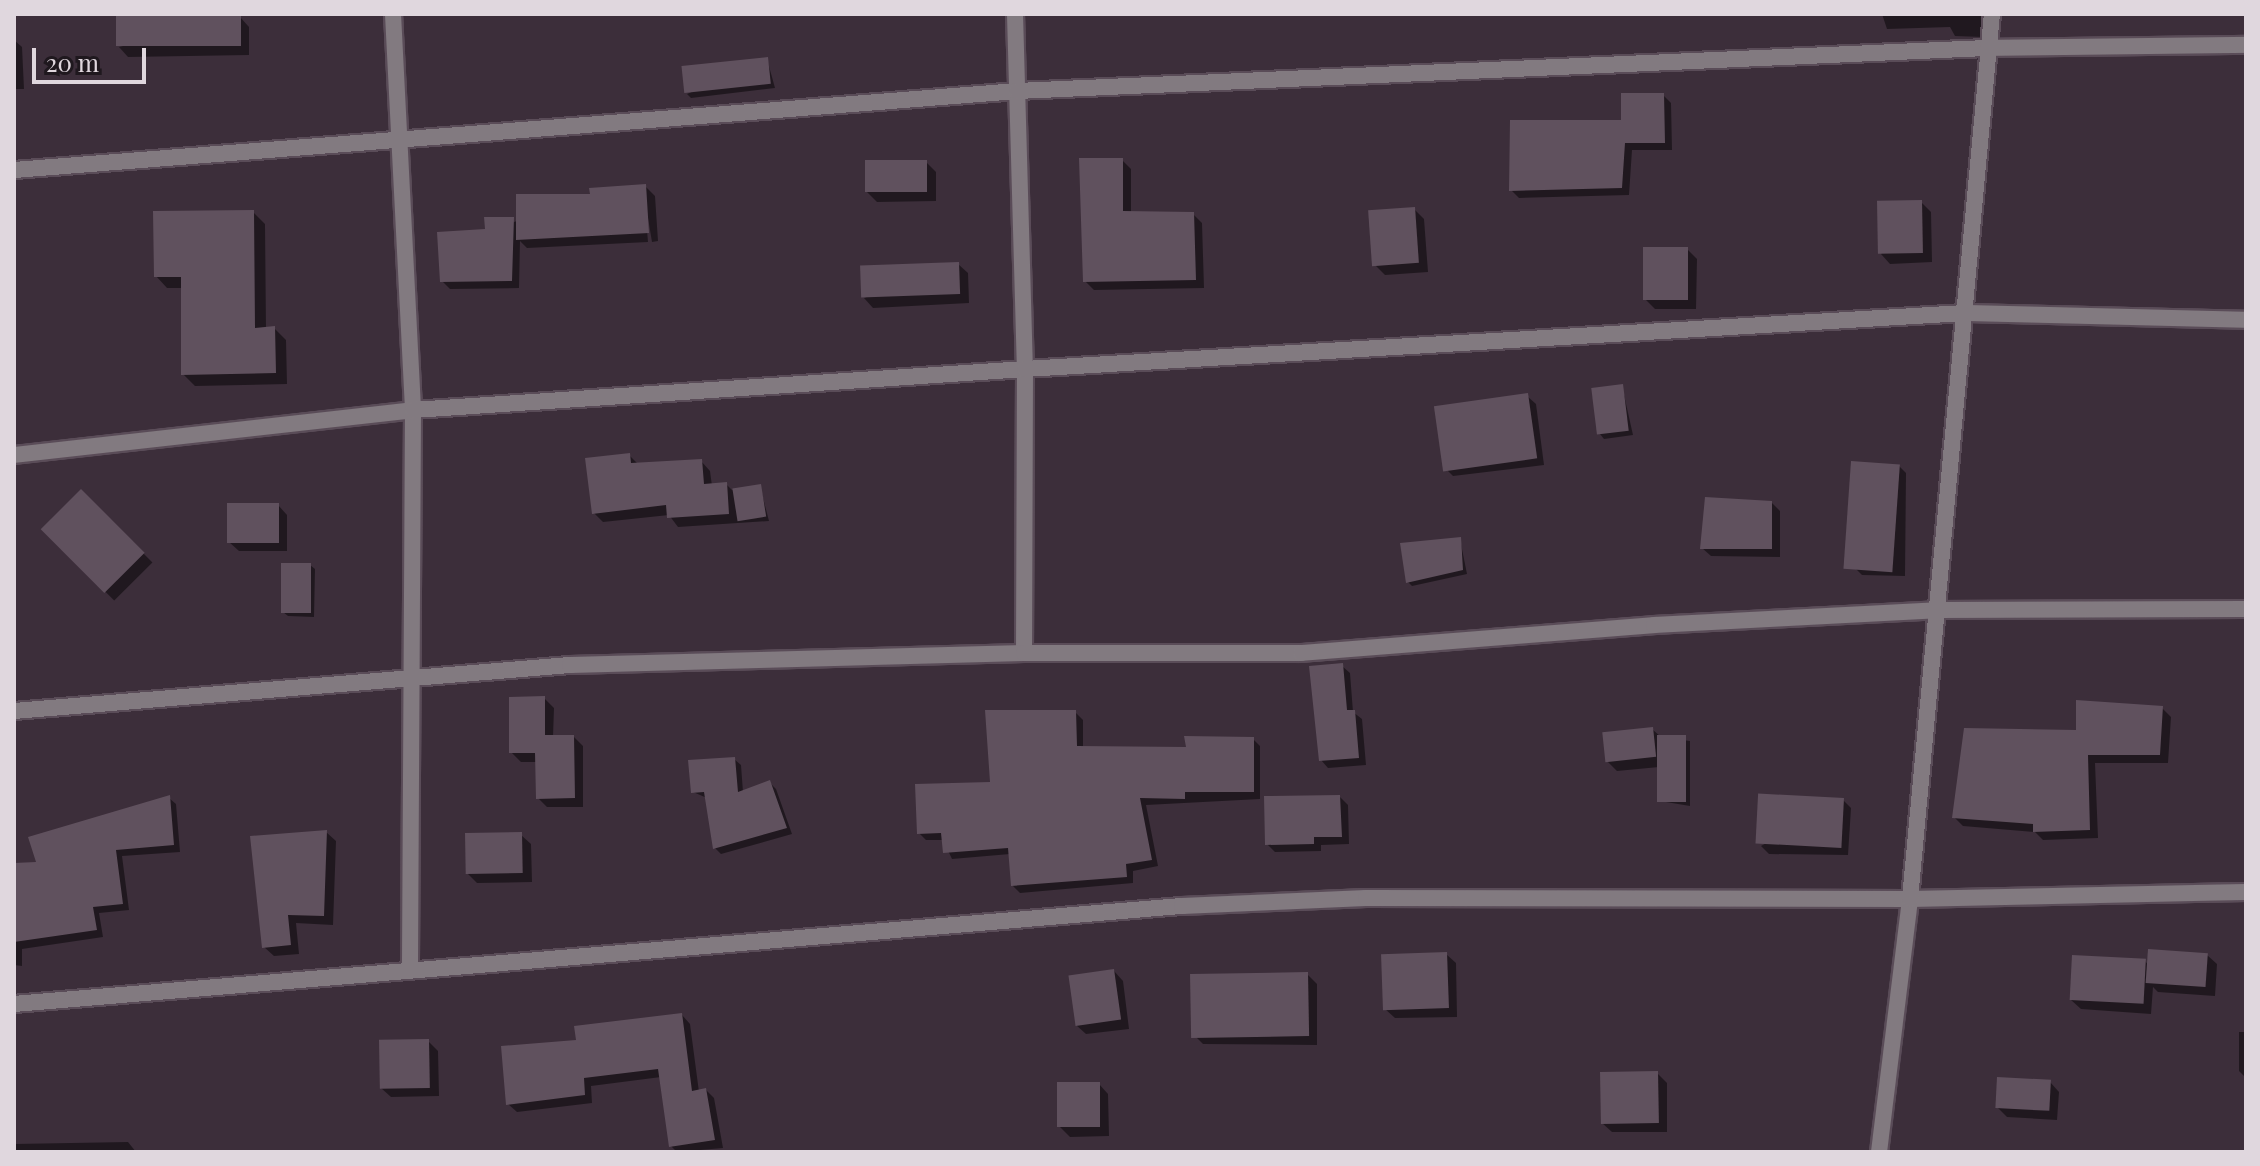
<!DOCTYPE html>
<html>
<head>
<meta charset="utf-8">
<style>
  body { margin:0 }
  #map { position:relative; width:2260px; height:1166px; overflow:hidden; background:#3c2e3a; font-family:"Playfair Display",serif }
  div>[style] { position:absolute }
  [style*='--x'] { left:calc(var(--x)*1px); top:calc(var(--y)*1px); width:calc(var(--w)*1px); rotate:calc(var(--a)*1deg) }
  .shadow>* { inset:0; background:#0007; transform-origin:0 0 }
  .building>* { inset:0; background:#60515e; transform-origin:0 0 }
  .roads { filter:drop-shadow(2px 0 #5a4c58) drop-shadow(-2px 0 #5a4c58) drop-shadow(0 2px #5a4c58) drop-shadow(0 -2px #5a4c58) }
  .street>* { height:16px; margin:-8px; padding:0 8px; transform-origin:8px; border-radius:8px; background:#827a80 }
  span { translate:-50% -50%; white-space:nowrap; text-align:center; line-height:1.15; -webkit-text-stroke:6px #1f181e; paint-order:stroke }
  .frame { position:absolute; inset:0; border:16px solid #e0d7de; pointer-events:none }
  .scale { position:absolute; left:32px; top:48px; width:114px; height:36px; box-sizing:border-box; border:4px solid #e0d7de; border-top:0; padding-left:10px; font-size:24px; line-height:28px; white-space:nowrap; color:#e0d7de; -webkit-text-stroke:6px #1f181e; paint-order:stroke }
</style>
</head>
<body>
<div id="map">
  <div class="shadow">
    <i style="clip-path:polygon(1882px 14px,1987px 14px,1983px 37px,1955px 36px,1950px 27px,1887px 29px)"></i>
    <i style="clip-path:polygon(240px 17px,249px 27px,249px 55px,128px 57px,119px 47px)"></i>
    <i style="clip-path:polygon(14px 40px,22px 47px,24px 89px,14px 89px)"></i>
    <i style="clip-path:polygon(767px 59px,775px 88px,691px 98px,687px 94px)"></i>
    <i style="clip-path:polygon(1663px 95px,1671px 103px,1672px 150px,1632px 150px,1629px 195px,1519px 198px,1511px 190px)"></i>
    <i style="clip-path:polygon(1122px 160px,1131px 169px,1131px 213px,1193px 214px,1202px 223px,1204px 288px,1094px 290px,1085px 281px)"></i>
    <i style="clip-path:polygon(926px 162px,936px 172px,936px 201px,877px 202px,867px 192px)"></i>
    <i style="clip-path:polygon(645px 186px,655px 196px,658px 241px,652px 242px,644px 194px,648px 242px,527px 248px,520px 241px,519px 288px,450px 289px,442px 281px,487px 231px,592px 196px)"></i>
    <i style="clip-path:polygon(1921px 202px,1931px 212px,1932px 262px,1890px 264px,1881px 254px)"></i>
    <i style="clip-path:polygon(1414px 209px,1424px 219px,1428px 272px,1385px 275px,1375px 265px)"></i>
    <i style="clip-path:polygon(253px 212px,265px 224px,266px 329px,274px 328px,286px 340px,287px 384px,195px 386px,183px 374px,183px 288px,167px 288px,156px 276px)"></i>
    <i style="clip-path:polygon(1687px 249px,1697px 259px,1696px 309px,1655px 309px,1645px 299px)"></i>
    <i style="clip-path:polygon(958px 264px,968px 273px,969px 303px,873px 308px,864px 298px)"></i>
    <i style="clip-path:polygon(1622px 386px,1633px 435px,1604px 439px,1600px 434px)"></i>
    <i style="clip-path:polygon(1527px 396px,1536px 404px,1544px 465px,1453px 476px,1445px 468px)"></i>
    <i style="clip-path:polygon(629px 455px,639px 465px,701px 461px,710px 471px,712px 486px,726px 484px,732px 490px,760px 486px,769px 521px,678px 527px,669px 515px,603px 522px,594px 513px)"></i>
    <i style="clip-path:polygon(1899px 466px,1906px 473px,1905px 576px,1862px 575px,1855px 568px)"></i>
    <i style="left:81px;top:491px;width:101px;height:54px;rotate:45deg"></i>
    <i style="clip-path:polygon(1772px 503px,1780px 511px,1780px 557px,1711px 556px,1702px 548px)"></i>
    <i style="clip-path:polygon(278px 505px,287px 515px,287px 551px,239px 551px,229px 542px)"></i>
    <i style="clip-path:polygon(1460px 539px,1467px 574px,1412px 586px,1408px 582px)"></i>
    <i style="clip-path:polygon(310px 565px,315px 569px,314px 617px,288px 616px,283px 612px)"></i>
    <i style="clip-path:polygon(1342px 666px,1350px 673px,1353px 712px,1362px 719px,1366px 765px,1328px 768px,1321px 760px)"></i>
    <i style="clip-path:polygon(544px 698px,554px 708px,553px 737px,574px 737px,583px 746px,583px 807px,547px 807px,538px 798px,537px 762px,521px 762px,511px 752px)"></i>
    <i style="clip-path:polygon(2162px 708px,2171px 717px,2168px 763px,2095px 763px,2098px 838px,2043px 840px,2035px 832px,1963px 826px,1954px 817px,2078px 732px)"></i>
    <i style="clip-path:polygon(1075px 712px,1083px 720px,1083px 748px,1188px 749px,1253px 739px,1260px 746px,1260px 799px,1146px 805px,1158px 866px,1133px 871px,1133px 883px,1020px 893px,1013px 886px,1010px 854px,952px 859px,943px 840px,926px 840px,919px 833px,992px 784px)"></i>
    <i style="clip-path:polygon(1652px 729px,1661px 737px,1690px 741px,1690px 806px,1660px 801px,1659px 767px,1617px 771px,1607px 761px)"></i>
    <i style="clip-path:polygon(734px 759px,741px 765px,743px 792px,770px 783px,776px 789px,792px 834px,721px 854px,715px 848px,707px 798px,693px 792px)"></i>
    <i style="clip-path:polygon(1340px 797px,1348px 805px,1349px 844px,1321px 845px,1321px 851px,1275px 852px,1267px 844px)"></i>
    <i style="clip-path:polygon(169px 798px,176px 804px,180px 852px,122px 856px,129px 910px,99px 913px,103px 937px,22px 949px,22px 966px,14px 965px,14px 865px,38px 863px)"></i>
    <i style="clip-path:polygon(1843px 800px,1851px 808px,1848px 855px,1769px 854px,1761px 846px)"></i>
    <i style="clip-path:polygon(326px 832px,336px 841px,333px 925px,296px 923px,299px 954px,274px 956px,264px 947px)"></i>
    <i style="clip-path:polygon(521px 835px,531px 844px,532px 882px,477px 883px,468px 874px)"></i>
    <i style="clip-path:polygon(1446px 954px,1456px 963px,1457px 1017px,1395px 1018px,1385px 1009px)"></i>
    <i style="clip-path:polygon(2207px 955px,2217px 964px,2215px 996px,2158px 992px,2153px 987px,2151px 1014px,2081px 1009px,2071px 1000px,2145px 961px,2149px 966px)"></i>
    <i style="clip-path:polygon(1114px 971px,1123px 981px,1129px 1029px,1086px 1034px,1076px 1025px)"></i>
    <i style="clip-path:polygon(1307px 974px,1317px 984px,1317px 1045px,1203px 1044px,1193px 1034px)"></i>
    <i style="clip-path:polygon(682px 1015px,690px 1024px,699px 1092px,706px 1090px,714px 1098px,723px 1148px,677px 1152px,671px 1146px,661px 1077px,591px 1086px,592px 1103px,517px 1112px,508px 1104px)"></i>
    <i style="clip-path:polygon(2239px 1032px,2246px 1032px,2246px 1078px,2239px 1071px)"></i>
    <i style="clip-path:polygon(428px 1041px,438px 1051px,439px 1096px,391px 1097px,381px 1088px)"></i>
    <i style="clip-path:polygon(1657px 1073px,1667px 1083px,1667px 1132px,1612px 1132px,1602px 1123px)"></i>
    <i style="clip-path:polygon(2050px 1082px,2059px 1092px,2057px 1120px,2007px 1117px,1997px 1107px)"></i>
    <i style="clip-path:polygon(1099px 1084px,1108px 1094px,1109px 1136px,1070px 1137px,1060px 1127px)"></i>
    <i style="clip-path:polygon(128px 1142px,136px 1152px,14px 1152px,14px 1144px)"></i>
  </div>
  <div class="building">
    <i style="left:241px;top:15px;width:31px;height:125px;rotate:90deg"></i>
    <i style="left:768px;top:57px;width:27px;height:87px;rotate:84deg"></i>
    <i style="clip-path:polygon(1621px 93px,1664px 93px,1665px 143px,1625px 143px,1622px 188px,1509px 191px,1510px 120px,1621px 120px)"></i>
    <i style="clip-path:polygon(1079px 158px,1123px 158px,1123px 211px,1194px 212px,1196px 280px,1083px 282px)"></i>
    <i style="left:927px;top:160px;width:32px;height:62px;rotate:90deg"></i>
    <i style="clip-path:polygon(646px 184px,649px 233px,516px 240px,516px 194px,590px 194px,589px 188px)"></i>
    <i style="left:1922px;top:200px;width:53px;height:45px;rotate:89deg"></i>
    <i style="left:1415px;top:207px;width:56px;height:47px;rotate:86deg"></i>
    <i style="clip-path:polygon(254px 210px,255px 328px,275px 326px,276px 373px,181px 375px,181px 277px,154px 277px,153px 211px)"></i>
    <i style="clip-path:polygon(484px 217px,514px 217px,512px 281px,440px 282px,437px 232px,485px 229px)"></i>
    <i style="left:1643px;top:247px;width:45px;height:53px"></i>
    <i style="left:959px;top:262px;width:32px;height:99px;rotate:88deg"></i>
    <i style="left:1623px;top:384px;width:47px;height:32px;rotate:83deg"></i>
    <i style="left:1528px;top:393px;width:66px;height:95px;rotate:82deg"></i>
    <i style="clip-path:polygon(630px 453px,631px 463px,702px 459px,704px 484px,727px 482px,729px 514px,667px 518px,666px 505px,592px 514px,585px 458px)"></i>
    <i style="left:1851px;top:461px;width:49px;height:108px;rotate:4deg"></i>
    <i style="left:761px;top:484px;width:33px;height:29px;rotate:81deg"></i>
    <i style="left:81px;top:489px;width:90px;height:57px;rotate:45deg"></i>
    <i style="clip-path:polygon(1705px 497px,1772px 501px,1772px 549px,1700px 549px)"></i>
    <i style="left:227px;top:503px;width:52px;height:40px"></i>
    <i style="clip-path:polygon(1461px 537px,1463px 570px,1406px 583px,1400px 543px)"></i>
    <i style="left:281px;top:563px;width:30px;height:50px"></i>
    <i style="clip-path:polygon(1343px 663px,1347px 710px,1355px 710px,1359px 758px,1319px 761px,1309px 666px)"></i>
    <i style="clip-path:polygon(545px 696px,545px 735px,574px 735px,575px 798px,536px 799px,535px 753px,509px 753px,509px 697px)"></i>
    <i style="clip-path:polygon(2076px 700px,2163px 706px,2160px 755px,2088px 755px,2090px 830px,2033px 832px,2033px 824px,1952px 818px,1964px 728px,2076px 730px)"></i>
    <i style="clip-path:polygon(985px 710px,1076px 710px,1077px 746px,1186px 747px,1184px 736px,1254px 737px,1254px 792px,1185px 792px,1185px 799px,1140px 798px,1152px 860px,1126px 864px,1127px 877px,1011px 886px,1008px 848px,943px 853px,941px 833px,917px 834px,915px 784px,990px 782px)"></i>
    <i style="left:1653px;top:727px;width:30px;height:51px;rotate:84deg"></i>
    <i style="left:1657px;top:735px;width:29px;height:67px"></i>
    <i style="clip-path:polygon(735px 757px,738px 792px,770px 780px,787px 828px,713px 849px,704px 792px,691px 793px,688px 760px)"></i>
    <i style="clip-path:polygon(170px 795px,174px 845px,116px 850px,123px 904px,93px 907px,97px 930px,14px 942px,14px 863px,36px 862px,28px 837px)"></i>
    <i style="clip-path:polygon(1340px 795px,1342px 837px,1314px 837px,1314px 844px,1265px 845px,1264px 796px)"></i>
    <i style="left:1844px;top:798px;width:50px;height:86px;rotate:93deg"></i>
    <i style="clip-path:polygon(327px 830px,324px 916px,288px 915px,291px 945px,262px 948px,250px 836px)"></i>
    <i style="left:522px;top:832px;width:41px;height:57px;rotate:89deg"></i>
    <i style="left:2148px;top:949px;width:60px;height:34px;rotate:4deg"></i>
    <i style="left:1447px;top:952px;width:56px;height:66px;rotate:88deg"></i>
    <i style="left:2072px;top:955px;width:74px;height:45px;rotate:3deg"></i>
    <i style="left:1114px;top:969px;width:51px;height:46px;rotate:82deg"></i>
    <i style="left:1308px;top:972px;width:64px;height:118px;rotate:89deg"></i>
    <i style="clip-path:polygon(682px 1013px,692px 1091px,706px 1088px,715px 1140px,669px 1147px,658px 1069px,584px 1078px,585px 1095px,506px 1105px,501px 1046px,576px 1040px,574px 1026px)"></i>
    <i style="left:429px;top:1039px;width:49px;height:50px;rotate:89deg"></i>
    <i style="left:1658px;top:1071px;width:52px;height:58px;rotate:89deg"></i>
    <i style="left:1997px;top:1077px;width:54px;height:31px;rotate:3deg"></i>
    <i style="left:1100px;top:1082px;width:45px;height:43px;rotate:90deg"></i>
  </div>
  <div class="roads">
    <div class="street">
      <i style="--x:393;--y:14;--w:397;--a:87.1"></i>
      <i style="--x:413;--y:410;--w:559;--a:90.31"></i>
      <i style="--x:1015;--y:14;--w:355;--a:88.4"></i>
      <i style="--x:1025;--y:369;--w:284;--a:90.2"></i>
      <i style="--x:14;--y:170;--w:1006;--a:-4.5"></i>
      <i style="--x:1017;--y:91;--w:972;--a:-2.54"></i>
      <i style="--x:1988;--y:48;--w:258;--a:-0.7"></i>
      <i style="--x:14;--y:455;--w:402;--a:-6.4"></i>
      <i style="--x:413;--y:410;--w:613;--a:-3.83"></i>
      <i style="--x:1025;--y:369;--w:942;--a:-3.41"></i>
      <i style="--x:1965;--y:313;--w:281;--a:1.4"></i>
      <i style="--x:14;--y:711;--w:558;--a:-4.73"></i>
      <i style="--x:570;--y:665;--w:454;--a:-1.5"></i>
      <i style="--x:1024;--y:653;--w:277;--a:0"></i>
      <i style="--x:1301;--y:653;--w:354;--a:-4.5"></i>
      <i style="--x:1654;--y:625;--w:283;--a:-3"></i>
      <i style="--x:1937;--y:610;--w:309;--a:-0.2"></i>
      <i style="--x:14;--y:1004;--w:1172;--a:-4.8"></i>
      <i style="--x:1182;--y:906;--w:184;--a:-2.5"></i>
      <i style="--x:1366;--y:898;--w:544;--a:0.11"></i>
      <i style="--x:1910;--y:899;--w:336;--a:-1.2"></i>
      <i style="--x:1879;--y:1152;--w:255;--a:-83"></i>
      <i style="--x:1910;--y:899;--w:889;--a:-84.71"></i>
    </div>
  </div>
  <div class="frame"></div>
  <div class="scale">20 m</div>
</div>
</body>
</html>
